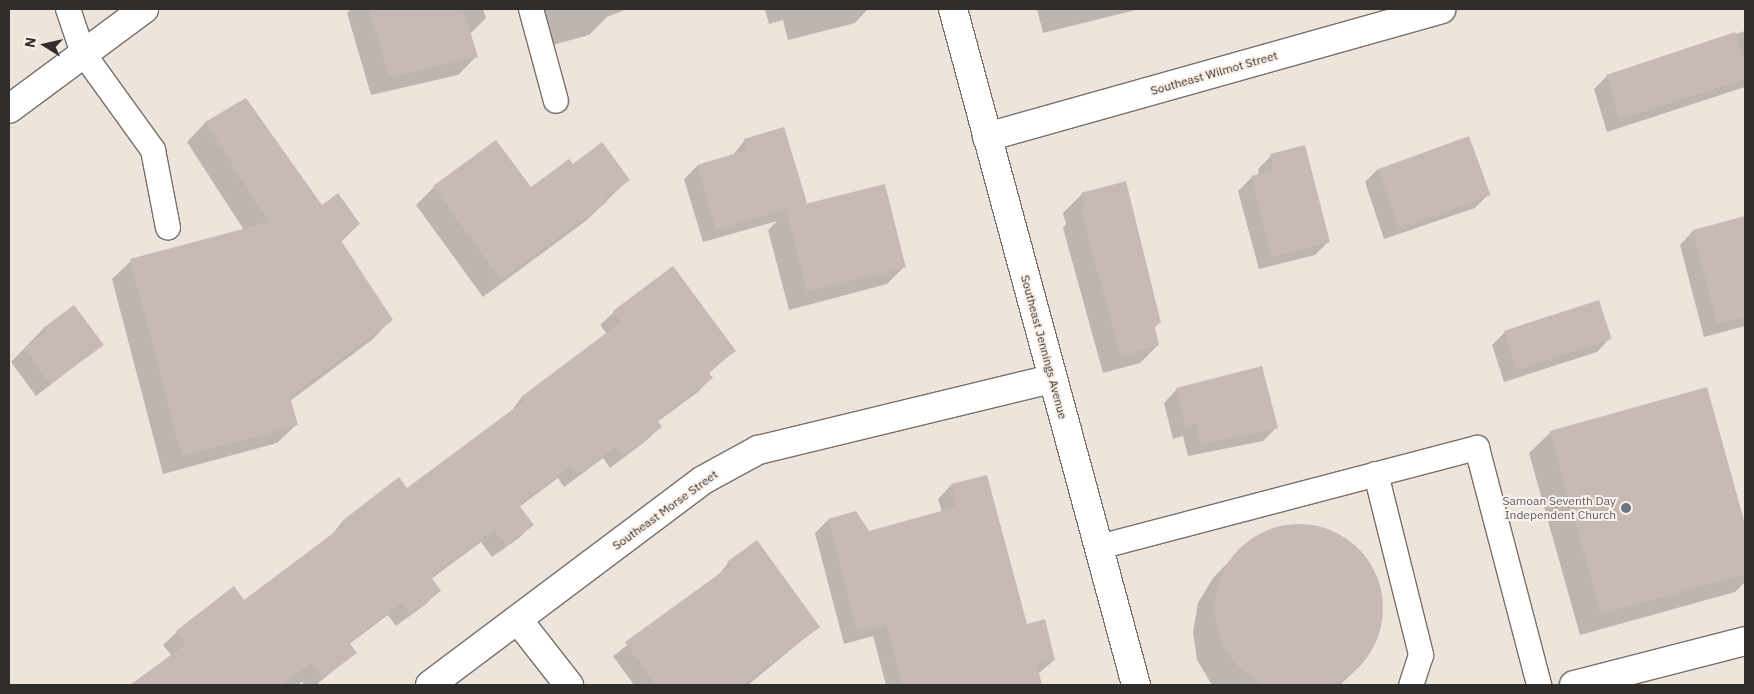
<!DOCTYPE html>
<html>
<head>
<meta charset="utf-8">
<style>
  body { margin:0 }
  #map { position:relative; width:1754px; height:694px; overflow:hidden; background:#ede4dc; font-family:"IBM Plex Sans",sans-serif }
  div>[style] { position:absolute }
  [style*='--x'] { left:calc(var(--x)*1px); top:calc(var(--y)*1px); width:calc(var(--w)*1px); rotate:calc(var(--a)*1deg) }
  .shadow>* { inset:0; background:#0003 }
  .building>* { inset:0; background:#c7bab6; transform-origin:0 0 }
  .round { border-radius:50% }
  .roads { filter:drop-shadow(1px 0 #787069) drop-shadow(-1px 0 #787069) drop-shadow(0 1px #787069) drop-shadow(0 -1px #787069) }
  .lane>* { height:24px; margin:-12px; padding:0 12px; transform-origin:12px; border-radius:12px; background:#fff }
  .street>* { height:28px; margin:-14px; padding:0 14px; transform-origin:14px; border-radius:14px; background:#fff }
  .secondary>* { height:28px; margin:-14px; padding:0 14px; transform-origin:14px; border-radius:14px; background:#fff }
  .dots>* { width:14px; height:14px; translate:-50% -50%; box-sizing:border-box; border:2px solid #fbf1e9; border-radius:50% }
  span { translate:-50% -50%; white-space:nowrap; text-align:center; line-height:1.15; -webkit-text-stroke:4px #fbf1e9; paint-order:stroke }
  .street-label { font-size:12px; color:#302d2a }
  .worship-label { font-size:12px; color:#5b616d }
  .right { translate:-100% -50%; text-align:right }
  .frame { position:absolute; inset:0; border:10px solid #302d2a; pointer-events:none }
  .north { position:absolute; left:20px; top:20px; width:50px; height:50px; -webkit-text-stroke:4px #fbf1e9; paint-order:stroke; rotate:280deg; font-size:14px; font-weight:700; line-height:20px; text-align:center; color:#302d2a }
  .north::after { content:''; display:block; margin:auto; width:18px; height:22px; background:#302d2a; clip-path:polygon(50% 0,100% 100%,50% 72%,0 100%) }
</style>
</head>
<body>
<div id="map">
  <div class="shadow">
    <i style="clip-path:polygon(351px 9px,483px 9px,486px 18px,470px 34px,476px 57px,458px 75px,371px 95px,347px 13px)"></i>
    <i style="clip-path:polygon(535px 9px,627px 9px,607px 17px,589px 35px,545px 47px)"></i>
    <i style="clip-path:polygon(765px 9px,868px 9px,855px 23px,788px 40px,783px 20px,769px 24px)"></i>
    <i style="clip-path:polygon(1037px 9px,1140px 9px,1043px 33px)"></i>
    <i style="clip-path:polygon(1745px 31px,1745px 87px,1607px 132px,1594px 89px,1607px 76px)"></i>
    <i style="clip-path:polygon(245px 99px,321px 207px,359px 224px,341px 242px,391px 320px,373px 339px,290px 401px,296px 425px,277px 443px,163px 474px,112px 279px,131px 261px,244px 230px,187px 142px,205px 123px)"></i>
    <i style="clip-path:polygon(745px 140px,806px 203px,801px 207px,905px 266px,887px 284px,789px 310px,768px 230px,777px 221px,703px 242px,684px 179px,697px 166px,732px 156px)"></i>
    <i style="clip-path:polygon(1271px 156px,1329px 241px,1315px 255px,1259px 269px,1238px 191px,1251px 178px,1259px 175px,1258px 169px)"></i>
    <i style="clip-path:polygon(573px 165px,628px 180px,587px 220px,483px 297px,416px 205px,434px 187px,531px 188px)"></i>
    <i style="clip-path:polygon(1378px 169px,1489px 194px,1475px 208px,1384px 239px,1365px 182px)"></i>
    <i style="clip-path:polygon(1082px 194px,1160px 322px,1154px 328px,1158px 345px,1140px 363px,1103px 373px,1063px 228px,1066px 224px,1063px 213px)"></i>
    <i style="clip-path:polygon(1742px 219px,1745px 230px,1745px 326px,1704px 337px,1680px 245px,1693px 231px)"></i>
    <i style="clip-path:polygon(673px 268px,735px 350px,708px 374px,711px 378px,698px 392px,657px 422px,660px 427px,647px 440px,610px 468px,603px 458px,564px 487px,558px 478px,519px 507px,532px 525px,519px 538px,492px 557px,481px 542px,431px 579px,439px 591px,426px 604px,396px 626px,388px 615px,349px 644px,355px 653px,316px 685px,304px 685px,302px 682px,297px 685px,132px 685px,172px 656px,163px 645px,177px 632px,244px 601px,330px 537px,342px 522px,399px 479px,407px 490px,510px 413px,521px 398px,607px 334px,600px 325px,614px 312px)"></i>
    <i style="clip-path:polygon(74px 306px,102px 345px,36px 396px,11px 362px,43px 329px)"></i>
    <i style="clip-path:polygon(1505px 332px,1610px 338px,1597px 352px,1504px 382px,1492px 345px)"></i>
    <i style="clip-path:polygon(1706px 388px,1745px 528px,1745px 582px,1735px 592px,1580px 635px,1529px 453px,1551px 432px)"></i>
    <i style="clip-path:polygon(1177px 389px,1276px 428px,1263px 441px,1188px 456px,1183px 436px,1173px 439px,1164px 403px)"></i>
    <i style="clip-path:polygon(951px 485px,1026px 626px,1054px 660px,1038px 674px,1041px 685px,886px 685px,873px 636px,844px 644px,815px 533px,828px 520px,856px 512px,868px 532px,942px 512px,938px 499px)"></i>
    <i style="clip-path:polygon(1292px 525px,1328px 531px,1353px 546px,1371px 568px,1382px 610px,1377px 639px,1362px 664px,1340px 685px,1212px 685px,1197px 660px,1193px 632px,1198px 603px,1213px 578px,1245px 545px,1270px 531px)"></i>
    <i style="clip-path:polygon(728px 563px,818px 627px,748px 685px,634px 685px,613px 656px,716px 578px)"></i>
  </div>
  <div class="building">
    <i style="clip-path:polygon(369px 9px,463px 9px,478px 57px,389px 77px)"></i>
    <i style="clip-path:polygon(1735px 32px,1745px 62px,1745px 79px,1620px 119px,1606px 75px)"></i>
    <i style="clip-path:polygon(246px 98px,322px 205px,338px 193px,360px 224px,340px 239px,393px 320px,290px 397px,298px 425px,182px 456px,130px 259px,269px 222px,205px 122px)"></i>
    <i style="clip-path:polygon(784px 127px,807px 203px,716px 230px,697px 165px,747px 150px,744px 139px)"></i>
    <i style="left:1469px;top:136px;width:63px;height:97px;rotate:70deg"></i>
    <i style="clip-path:polygon(496px 140px,531px 187px,569px 159px,573px 164px,602px 142px,630px 180px,605px 198px,607px 202px,501px 280px,433px 186px)"></i>
    <i style="clip-path:polygon(1305px 145px,1330px 242px,1272px 257px,1251px 176px,1274px 170px,1270px 154px)"></i>
    <i style="clip-path:polygon(1126px 181px,1161px 323px,1154px 324px,1159px 345px,1121px 356px,1080px 208px,1085px 207px,1081px 193px)"></i>
    <i style="left:885px;top:184px;width:86px;height:102px;rotate:76deg"></i>
    <i style="clip-path:polygon(1745px 216px,1745px 317px,1717px 324px,1693px 230px)"></i>
    <i style="clip-path:polygon(673px 266px,736px 351px,708px 372px,713px 378px,657px 420px,662px 427px,623px 456px,616px 446px,578px 474px,571px 466px,519px 505px,534px 525px,506px 545px,494px 530px,431px 577px,441px 591px,410px 614px,402px 603px,349px 642px,357px 653px,322px 679px,311px 663px,282px 685px,130px 685px,186px 644px,176px 631px,234px 586px,244px 600px,344px 525px,342px 521px,399px 477px,407px 488px,524px 401px,521px 397px,621px 322px,613px 311px)"></i>
    <i style="left:1599px;top:300px;width:41px;height:100px;rotate:72deg"></i>
    <i style="clip-path:polygon(74px 305px,104px 345px,50px 384px,24px 348px,46px 332px,43px 328px)"></i>
    <i style="clip-path:polygon(1262px 366px,1278px 428px,1201px 444px,1196px 423px,1186px 426px,1176px 388px)"></i>
    <i style="clip-path:polygon(1707px 387px,1745px 524px,1745px 574px,1601px 614px,1550px 431px)"></i>
    <i style="clip-path:polygon(987px 475px,1027px 624px,1045px 619px,1055px 660px,1037px 665px,1042px 685px,902px 685px,886px 624px,857px 632px,828px 519px,856px 511px,869px 531px,956px 507px,951px 484px)"></i>
    <i class="round" style="left:1215px;top:524px;width:168px;height:168px"></i>
    <i style="clip-path:polygon(757px 540px,820px 627px,742px 685px,656px 685px,625px 642px,730px 566px,727px 562px)"></i>
  </div>
  <div class="roads">
    <div class="lane">
      <i style="--x:68;--y:9;--w:46;--a:71.2"></i>
      <i style="--x:83;--y:53;--w:120;--a:54.2"></i>
      <i style="--x:153;--y:150;--w:79;--a:79.1"></i>
      <i style="--x:531;--y:9;--w:95;--a:74.8"></i>
      <i style="--x:1376;--y:474;--w:187;--a:76"></i>
      <i style="--x:1421;--y:655;--w:32;--a:108"></i>
      <i style="--x:1099;--y:547;--w:391;--a:-14.7"></i>
      <i style="--x:1477;--y:448;--w:245;--a:75.3"></i>
    </div>
    <div class="street">
      <i style="--x:953;--y:9;--w:700;--a:74.85"></i>
      <i style="--x:987;--y:137;--w:472;--a:-15.7"></i>
      <i style="--x:518;--y:620;--w:83;--a:51.9"></i>
      <i style="--x:430;--y:685;--w:341;--a:-36.9"></i>
      <i style="--x:703;--y:480;--w:63;--a:-28.6"></i>
      <i style="--x:758;--y:450;--w:302;--a:-13.6"></i>
      <i style="--x:1574;--y:685;--w:177;--a:-14.4"></i>
    </div>
    <div class="secondary">
      <i style="--x:9;--y:109;--w:168;--a:-36.5"></i>
    </div>
  </div>
  <div class="dots">
    <i style="left:1626px;top:508px;background:#6b7280"></i>
  </div>
  <div class="street-label">
    <span style="left:1214px;top:73px;rotate:-16deg">Southeast Wilmot Street</span>
    <span style="left:1044px;top:347px;rotate:75deg">Southeast Jennings Avenue</span>
    <span style="left:665px;top:510px;rotate:-36deg">Southeast Morse Street</span>
  </div>
  <div class="worship-label">
    <span class="right" style="left:1616px;top:508px">Samoan Seventh Day<br>Independent Church</span>
  </div>
  <div class="frame"></div>
  <div class="north">N</div>
</div>
</body>
</html>
